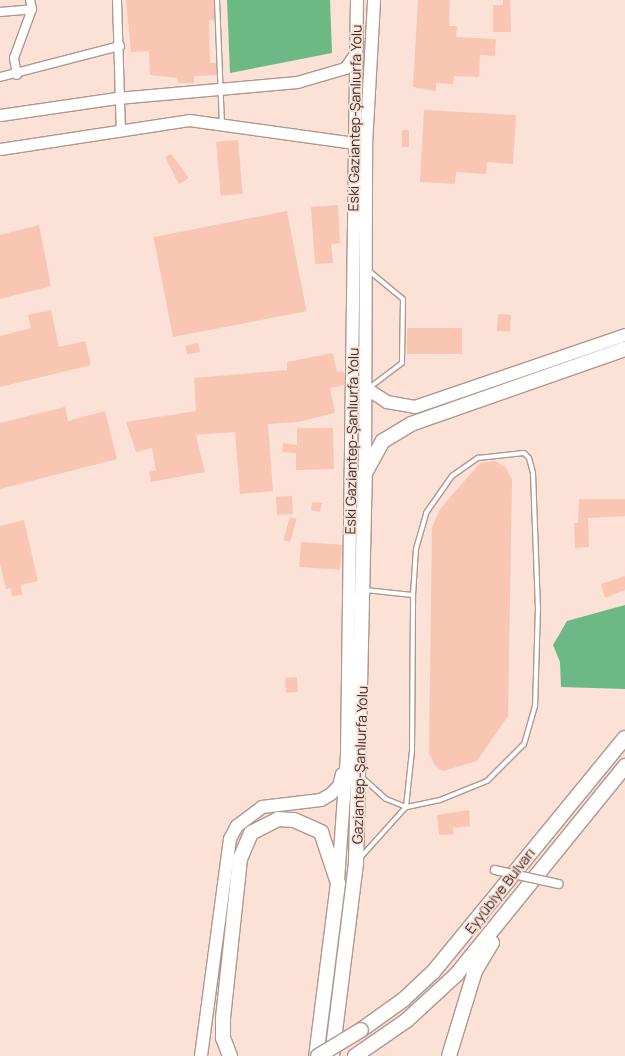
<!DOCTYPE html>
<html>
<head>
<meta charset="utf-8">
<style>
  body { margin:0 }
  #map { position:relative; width:625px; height:1056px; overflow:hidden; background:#fbe1d6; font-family:Manrope,sans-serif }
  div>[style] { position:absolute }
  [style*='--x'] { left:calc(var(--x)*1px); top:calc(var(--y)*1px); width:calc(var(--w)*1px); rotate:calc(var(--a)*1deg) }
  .forest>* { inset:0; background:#6db986 }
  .building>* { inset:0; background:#f8c6b2; transform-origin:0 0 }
  .roads { filter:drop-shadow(1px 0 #b0978d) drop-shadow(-1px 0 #b0978d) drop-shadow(0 1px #b0978d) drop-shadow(0 -1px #b0978d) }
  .lane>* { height:4px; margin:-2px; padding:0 2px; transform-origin:2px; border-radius:2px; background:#fff }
  .street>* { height:8px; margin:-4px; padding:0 4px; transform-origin:4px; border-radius:4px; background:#fff }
  .secondary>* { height:11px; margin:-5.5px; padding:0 5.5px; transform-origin:5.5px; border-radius:5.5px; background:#fff }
  .primary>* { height:12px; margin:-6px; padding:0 6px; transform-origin:6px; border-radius:6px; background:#fff }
  .highway>* { height:14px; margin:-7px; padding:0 7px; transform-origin:7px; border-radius:7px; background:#fff }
  .bridges { filter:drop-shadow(1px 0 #b0978d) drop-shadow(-1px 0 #b0978d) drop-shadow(0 1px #b0978d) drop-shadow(0 -1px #b0978d) }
  .street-bridge>* { height:8px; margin:-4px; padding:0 4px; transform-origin:4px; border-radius:4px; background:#fff }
  .highway-bridge>* { height:14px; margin:-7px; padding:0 7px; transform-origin:7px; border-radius:7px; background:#fff }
  span { translate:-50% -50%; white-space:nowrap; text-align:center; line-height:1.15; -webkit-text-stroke:3.5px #fbe1d6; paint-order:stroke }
  .street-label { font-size:14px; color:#382e2a }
</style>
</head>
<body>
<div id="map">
  <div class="forest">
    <i style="clip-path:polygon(227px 0,330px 0,332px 53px,230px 73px)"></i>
    <i style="clip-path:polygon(625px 605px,625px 689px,561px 687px,560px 662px,553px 645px,567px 621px)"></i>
  </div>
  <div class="building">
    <i style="clip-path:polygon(126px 0,214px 0,214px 20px,209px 20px,210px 63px,216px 63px,217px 75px,194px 76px,194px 83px,178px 83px,178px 78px,150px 75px,149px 51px,131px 52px)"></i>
    <i style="clip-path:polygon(418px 0,450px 0,449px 26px,457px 26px,456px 37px,496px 39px,495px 56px,480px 55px,479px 77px,454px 76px,453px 84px,436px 83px,436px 91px,413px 87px)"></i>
    <i style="clip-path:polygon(503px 0,510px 0,511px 32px,493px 32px,493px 5px,503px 5px)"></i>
    <i style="clip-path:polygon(424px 110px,516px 115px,513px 164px,487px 162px,486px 174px,456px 172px,455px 184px,420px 182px)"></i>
    <i style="left:402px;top:130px;width:7px;height:17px"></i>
    <i style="left:238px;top:140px;width:54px;height:22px;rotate:85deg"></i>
    <i style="clip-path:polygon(171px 154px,189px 178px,179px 184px,165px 157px)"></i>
    <i style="clip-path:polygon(338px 205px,340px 243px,331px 244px,333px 263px,315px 264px,311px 207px)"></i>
    <i style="left:287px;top:211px;width:102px;height:136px;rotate:79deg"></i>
    <i style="clip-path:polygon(39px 225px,51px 286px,0 299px,0 235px)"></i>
    <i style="clip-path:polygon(51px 310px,59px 347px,85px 341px,91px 365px,0 387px,0 336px,31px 328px,28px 315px)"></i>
    <i style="left:498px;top:314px;width:13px;height:17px;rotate:4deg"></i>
    <i style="left:407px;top:328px;width:55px;height:26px"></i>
    <i style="left:198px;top:343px;width:9px;height:13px;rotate:77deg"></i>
    <i style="clip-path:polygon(333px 353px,337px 372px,343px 371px,345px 375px,344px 385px,330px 388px,335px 413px,298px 422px,268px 424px,273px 491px,240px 494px,235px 432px,196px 435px,205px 472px,151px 482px,149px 472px,156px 470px,152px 448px,136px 452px,126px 422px,196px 411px,194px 378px,287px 370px,287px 362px)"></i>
    <i style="clip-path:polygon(65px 407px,68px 421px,105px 411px,117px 459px,0 489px,0 423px)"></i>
    <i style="clip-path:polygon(297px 428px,333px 428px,334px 469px,296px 470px,296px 453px,282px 452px,283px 443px,297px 445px)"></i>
    <i style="clip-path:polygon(495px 461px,505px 467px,512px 479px,508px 716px,477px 761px,443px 771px,435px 766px,429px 753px,432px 527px,440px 509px,480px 463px)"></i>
    <i style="left:292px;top:496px;width:18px;height:16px;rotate:87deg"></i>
    <i style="clip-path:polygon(579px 499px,625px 499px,625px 516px,588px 518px,589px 547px,575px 548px,574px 523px,578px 523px)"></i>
    <i style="clip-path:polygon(312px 502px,322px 503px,320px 512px,311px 510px)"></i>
    <i style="left:290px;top:517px;width:7px;height:24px;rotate:16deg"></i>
    <i style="clip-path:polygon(24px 520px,38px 581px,21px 585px,22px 595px,12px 596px,11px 588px,6px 589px,0 564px,0 526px)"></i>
    <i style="left:301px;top:542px;width:41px;height:25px;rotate:4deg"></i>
    <i style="clip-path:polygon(625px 576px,625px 590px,605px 598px,601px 584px)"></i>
    <i style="left:297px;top:677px;width:15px;height:12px;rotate:86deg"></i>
    <i style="clip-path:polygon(469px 810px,470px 826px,453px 828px,454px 834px,439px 835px,437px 815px)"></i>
  </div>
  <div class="roads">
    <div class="lane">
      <i style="--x:217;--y:0;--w:122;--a:87.7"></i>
      <i style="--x:368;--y:270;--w:45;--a:39.6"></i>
      <i style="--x:403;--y:299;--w:64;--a:90.9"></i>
      <i style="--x:402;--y:363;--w:41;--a:142.9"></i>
      <i style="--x:524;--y:453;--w:7;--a:45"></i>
      <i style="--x:529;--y:458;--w:16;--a:75"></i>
      <i style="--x:533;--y:473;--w:134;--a:87.9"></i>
      <i style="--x:538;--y:607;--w:99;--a:91.7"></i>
      <i style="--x:535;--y:706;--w:40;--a:106"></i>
      <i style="--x:524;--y:744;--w:52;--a:135"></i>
      <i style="--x:487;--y:781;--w:51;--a:158"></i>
      <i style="--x:440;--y:800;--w:35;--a:168"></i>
      <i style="--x:406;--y:807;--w:56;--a:-83.9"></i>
      <i style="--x:412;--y:751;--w:156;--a:-89.6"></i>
      <i style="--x:413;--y:595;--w:46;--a:-86.3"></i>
      <i style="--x:416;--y:549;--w:37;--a:-74"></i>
      <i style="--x:426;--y:513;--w:45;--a:-54.9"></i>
      <i style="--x:452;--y:476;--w:32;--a:-35"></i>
      <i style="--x:478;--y:458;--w:46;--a:-6.2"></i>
      <i style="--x:365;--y:590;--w:48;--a:5.9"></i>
      <i style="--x:360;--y:858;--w:69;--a:-48"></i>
      <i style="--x:406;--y:807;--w:22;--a:-158"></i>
      <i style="--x:386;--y:799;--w:31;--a:-138"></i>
    </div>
    <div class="street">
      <i style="--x:30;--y:0;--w:9;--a:77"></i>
      <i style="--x:117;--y:0;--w:131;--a:88.3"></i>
      <i style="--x:0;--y:12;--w:32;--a:-5"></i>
      <i style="--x:32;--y:9;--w:52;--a:110.2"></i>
      <i style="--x:14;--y:58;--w:17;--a:80"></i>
      <i style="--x:0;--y:77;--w:124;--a:-14.5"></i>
    </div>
    <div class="secondary">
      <i style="--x:0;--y:115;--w:118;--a:-8.3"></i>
      <i style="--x:117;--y:98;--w:181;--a:-5.1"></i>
      <i style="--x:297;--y:82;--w:50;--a:-16.3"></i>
      <i style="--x:345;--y:68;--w:19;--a:-55"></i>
      <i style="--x:0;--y:149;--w:191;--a:-8.7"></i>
      <i style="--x:189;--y:120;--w:167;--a:7.9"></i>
    </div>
    <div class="primary">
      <i style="--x:367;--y:389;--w:24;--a:33"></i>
      <i style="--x:387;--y:402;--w:28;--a:10"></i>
      <i style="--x:415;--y:407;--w:222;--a:-18.9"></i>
      <i style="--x:365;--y:473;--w:328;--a:-89.8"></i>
      <i style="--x:366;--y:145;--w:145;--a:-86.8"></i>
      <i style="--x:338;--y:880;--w:127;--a:-85.9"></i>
      <i style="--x:347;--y:753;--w:753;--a:-89.24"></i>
      <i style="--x:201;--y:1056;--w:219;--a:-82.4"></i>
      <i style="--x:230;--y:839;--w:15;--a:-62"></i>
      <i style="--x:237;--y:826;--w:31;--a:-37"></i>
      <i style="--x:262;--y:807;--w:59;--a:-6.8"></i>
      <i style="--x:321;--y:800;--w:12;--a:-31"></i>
      <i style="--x:331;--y:794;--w:11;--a:-45"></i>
      <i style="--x:339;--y:786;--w:12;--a:-76"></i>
    </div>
    <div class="highway">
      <i style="--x:361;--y:1030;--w:52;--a:-35.5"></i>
      <i style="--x:403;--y:1000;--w:42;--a:-43.1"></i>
      <i style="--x:434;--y:971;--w:301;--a:-50.7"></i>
      <i style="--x:230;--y:1056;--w:19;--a:-111"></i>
      <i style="--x:223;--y:1038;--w:20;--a:-90"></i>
      <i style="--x:223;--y:1018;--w:160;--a:-83.9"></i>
      <i style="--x:240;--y:859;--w:28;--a:-67"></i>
      <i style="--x:251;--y:833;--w:30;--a:-27"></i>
      <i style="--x:278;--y:819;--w:16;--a:4"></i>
      <i style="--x:294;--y:820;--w:30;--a:24"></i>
      <i style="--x:321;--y:832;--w:54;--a:71.6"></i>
      <i style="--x:338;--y:883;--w:174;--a:97.2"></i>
      <i style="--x:332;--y:1056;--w:194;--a:-82.9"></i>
      <i style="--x:356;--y:863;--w:390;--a:-88.7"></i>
      <i style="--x:365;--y:473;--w:37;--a:-61"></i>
      <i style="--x:383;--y:441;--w:33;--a:-31"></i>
      <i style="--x:411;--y:424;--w:227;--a:-19.3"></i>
      <i style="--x:355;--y:1056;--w:63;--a:-34.7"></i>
      <i style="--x:407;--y:1020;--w:67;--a:-42.6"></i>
      <i style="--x:456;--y:975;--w:269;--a:-51"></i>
      <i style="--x:449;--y:1056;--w:89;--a:-73"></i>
      <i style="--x:475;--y:971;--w:33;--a:-59"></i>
    </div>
  </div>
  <div class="bridges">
    <div class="street-bridge">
      <i style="--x:495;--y:870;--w:65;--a:12.5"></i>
    </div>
    <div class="highway-bridge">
      <i style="--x:318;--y:1056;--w:50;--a:-31.2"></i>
    </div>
  </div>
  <div class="street-label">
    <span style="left:355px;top:118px;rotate:-89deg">Eski Gaziantep-Şanlıurfa Yolu</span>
    <span style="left:352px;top:441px;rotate:-89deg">Eski Gaziantep-Şanlıurfa Yolu</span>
    <span style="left:360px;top:765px;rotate:-88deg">Gaziantep-Şanlıurfa Yolu</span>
    <span style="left:500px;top:891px;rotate:-52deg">Eyyübiye Bulvarı</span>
  </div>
</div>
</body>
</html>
